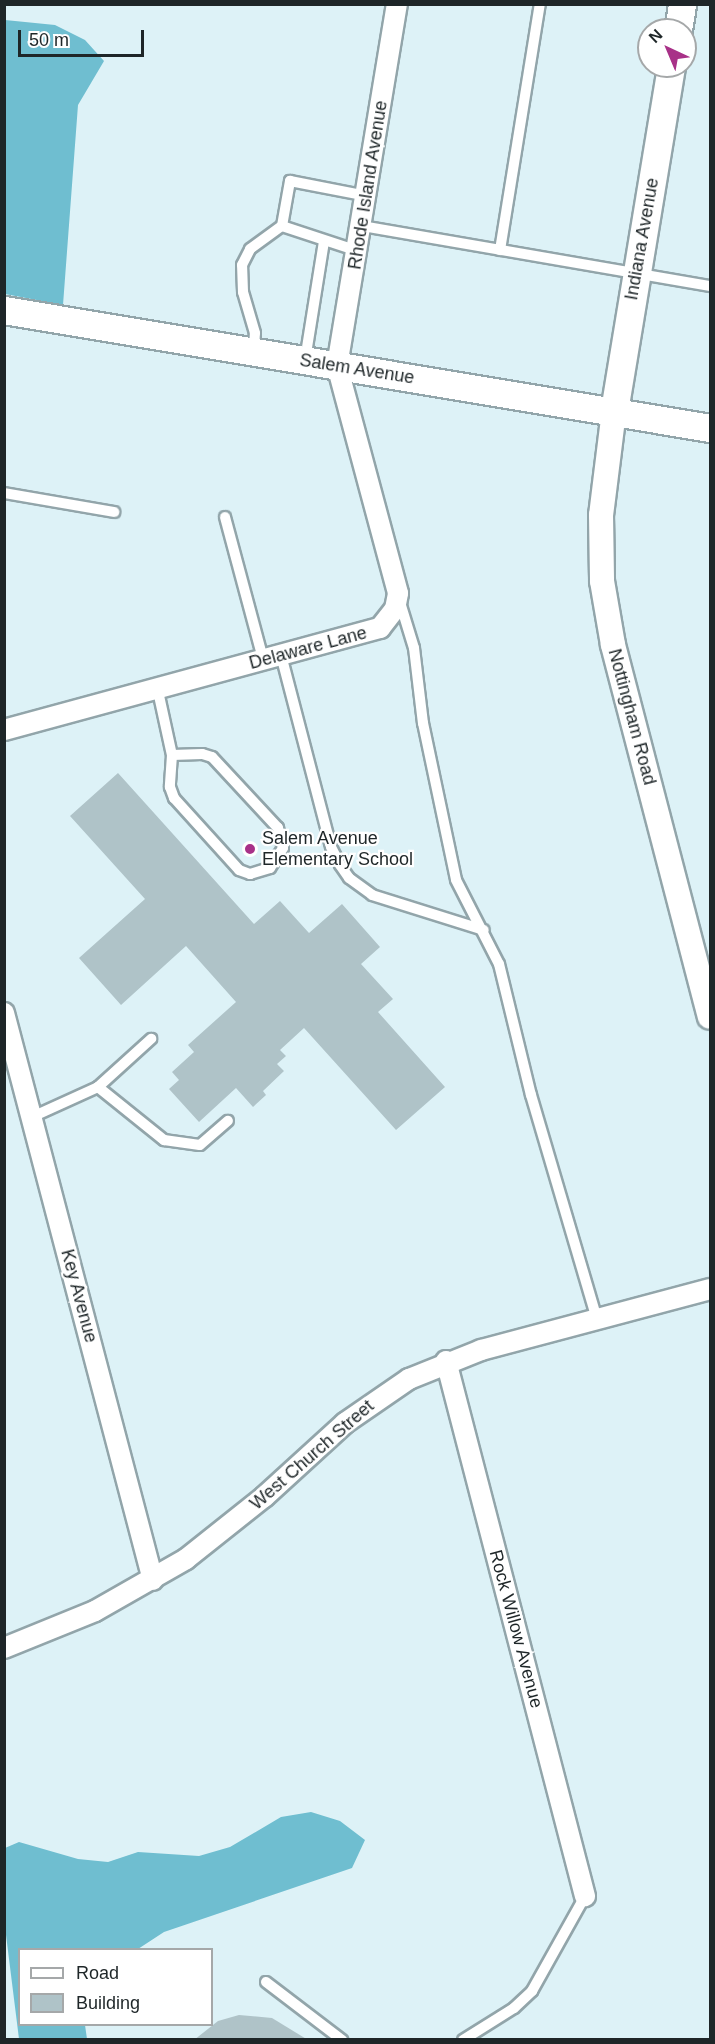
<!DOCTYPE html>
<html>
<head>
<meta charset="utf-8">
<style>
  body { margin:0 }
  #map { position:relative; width:715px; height:2044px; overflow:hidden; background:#ddf2f7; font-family:Helvetica,sans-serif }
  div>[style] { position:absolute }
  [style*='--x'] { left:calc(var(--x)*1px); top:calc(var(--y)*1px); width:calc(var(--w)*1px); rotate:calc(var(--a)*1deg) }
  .forest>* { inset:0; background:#6fbed0 }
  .building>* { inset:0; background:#afc3c8 }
  .roads { filter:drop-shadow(2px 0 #92a5aa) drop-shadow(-2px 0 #92a5aa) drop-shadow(0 2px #92a5aa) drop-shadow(0 -2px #92a5aa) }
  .service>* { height:10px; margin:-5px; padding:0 5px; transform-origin:5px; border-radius:5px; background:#fff }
  .minor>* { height:20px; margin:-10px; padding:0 10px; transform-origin:10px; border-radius:10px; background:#fff }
  .tertiary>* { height:24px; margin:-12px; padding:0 12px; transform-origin:12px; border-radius:12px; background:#fff }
  .secondary>* { height:27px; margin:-13.5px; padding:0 13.5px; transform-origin:13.5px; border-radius:13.5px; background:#fff }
  .dots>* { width:16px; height:16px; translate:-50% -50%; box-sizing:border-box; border:3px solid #fff; border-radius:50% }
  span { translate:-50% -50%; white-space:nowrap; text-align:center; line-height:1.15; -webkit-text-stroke:4.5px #fff; paint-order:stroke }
  .street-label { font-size:18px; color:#1e2628 }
  .poi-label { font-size:18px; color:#1e2628 }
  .left { translate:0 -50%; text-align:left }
  .frame { position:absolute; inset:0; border:6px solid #1e2628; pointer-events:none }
  .legend { position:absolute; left:18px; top:1948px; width:195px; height:78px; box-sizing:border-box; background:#fff; border:2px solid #a5a8a9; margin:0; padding:8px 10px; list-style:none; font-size:18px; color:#1e2628 }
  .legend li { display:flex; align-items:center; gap:12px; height:30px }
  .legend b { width:30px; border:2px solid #a5a8a9 }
  .north { position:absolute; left:637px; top:18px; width:60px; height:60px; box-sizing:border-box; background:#fff; border:2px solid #a5a8a9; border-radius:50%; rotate:316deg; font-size:16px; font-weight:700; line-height:24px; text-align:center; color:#1e2628 }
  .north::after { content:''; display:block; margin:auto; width:21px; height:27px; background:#a83188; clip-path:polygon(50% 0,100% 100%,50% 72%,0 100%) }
  .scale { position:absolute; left:18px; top:30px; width:126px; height:27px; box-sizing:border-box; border:3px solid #1e2628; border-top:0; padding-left:8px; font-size:18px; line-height:21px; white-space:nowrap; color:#1e2628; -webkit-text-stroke:4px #fff; paint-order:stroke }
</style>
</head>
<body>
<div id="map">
  <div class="forest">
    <i style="clip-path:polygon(5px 20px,55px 25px,85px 40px,104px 61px,78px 105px,63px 305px,5px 294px)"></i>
    <i style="clip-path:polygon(311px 1812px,340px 1821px,365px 1840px,352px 1868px,164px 1932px,138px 1949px,20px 1950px,20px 2024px,85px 2025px,87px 2039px,19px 2039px,5px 1927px,5px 1848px,19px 1842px,78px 1859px,108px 1862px,138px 1852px,199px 1856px,230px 1847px,281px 1817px)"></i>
  </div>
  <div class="building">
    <i style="clip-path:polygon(118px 773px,254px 924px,280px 901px,309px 933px,342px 904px,380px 947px,361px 964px,393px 999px,378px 1012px,445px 1087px,396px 1130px,304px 1028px,280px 1050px,286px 1056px,277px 1064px,284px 1071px,263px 1091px,266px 1095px,253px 1107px,236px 1088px,199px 1122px,169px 1089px,179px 1080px,172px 1072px,194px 1052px,188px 1045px,236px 1002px,186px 946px,121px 1005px,79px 958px,145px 899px,70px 816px)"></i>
    <i style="clip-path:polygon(239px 2015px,272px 2018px,308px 2040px,194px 2040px,218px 2021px)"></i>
  </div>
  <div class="roads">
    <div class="service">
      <i style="--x:282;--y:226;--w:46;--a:-79.9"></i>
      <i style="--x:290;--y:181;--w:78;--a:11"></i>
      <i style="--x:362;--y:226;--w:353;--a:9.8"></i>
      <i style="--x:500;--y:250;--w:249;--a:-80.8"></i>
      <i style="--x:254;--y:350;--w:17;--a:-87"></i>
      <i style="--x:255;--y:333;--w:43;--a:-106.3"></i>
      <i style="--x:243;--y:292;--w:27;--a:-92"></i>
      <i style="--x:242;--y:265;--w:18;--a:-63"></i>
      <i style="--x:250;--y:249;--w:39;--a:-36"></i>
      <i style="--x:282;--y:226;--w:80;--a:18.2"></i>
      <i style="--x:305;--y:360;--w:120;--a:-80.9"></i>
      <i style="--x:4;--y:493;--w:112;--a:9.8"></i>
      <i style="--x:225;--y:517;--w:147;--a:75"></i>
      <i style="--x:399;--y:599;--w:51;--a:73"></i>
      <i style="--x:414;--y:648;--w:76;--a:83.2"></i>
      <i style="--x:423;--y:723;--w:160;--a:78.1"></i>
      <i style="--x:456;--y:880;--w:94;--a:62.9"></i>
      <i style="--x:499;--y:964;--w:135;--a:76.3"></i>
      <i style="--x:531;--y:1095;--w:234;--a:73.6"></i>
      <i style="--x:281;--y:655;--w:198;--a:75.4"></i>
      <i style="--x:331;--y:847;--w:20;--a:63"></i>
      <i style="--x:340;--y:865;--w:16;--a:55"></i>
      <i style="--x:349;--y:878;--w:29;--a:36"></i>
      <i style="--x:372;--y:895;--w:117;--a:17.4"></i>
      <i style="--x:158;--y:691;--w:66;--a:77.7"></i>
      <i style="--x:172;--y:755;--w:32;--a:94"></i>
      <i style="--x:170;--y:787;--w:12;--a:70"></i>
      <i style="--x:174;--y:798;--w:97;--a:47.9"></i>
      <i style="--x:239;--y:870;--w:12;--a:20"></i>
      <i style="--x:250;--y:874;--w:21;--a:-17"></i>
      <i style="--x:270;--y:868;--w:24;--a:-57"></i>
      <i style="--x:283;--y:848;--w:21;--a:-104"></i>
      <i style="--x:278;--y:828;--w:97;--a:-132.9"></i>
      <i style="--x:212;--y:757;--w:10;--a:-163"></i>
      <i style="--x:202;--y:754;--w:30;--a:178"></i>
      <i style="--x:98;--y:1087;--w:85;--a:38.8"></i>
      <i style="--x:164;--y:1140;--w:36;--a:8"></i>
      <i style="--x:200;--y:1145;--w:37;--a:-41"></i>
      <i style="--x:32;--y:1117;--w:72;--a:-24.4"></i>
      <i style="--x:98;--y:1087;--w:72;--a:-42.2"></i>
      <i style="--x:266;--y:1982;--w:96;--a:37.3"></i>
      <i style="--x:463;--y:2040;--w:60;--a:-32.1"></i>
      <i style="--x:514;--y:2008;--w:25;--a:-43"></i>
      <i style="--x:532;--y:1991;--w:109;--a:-60.8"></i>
    </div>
    <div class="minor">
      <i style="--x:4;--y:730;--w:390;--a:-15.2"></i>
      <i style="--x:380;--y:628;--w:24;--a:-52"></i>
      <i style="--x:395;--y:609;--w:16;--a:-79"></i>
      <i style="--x:398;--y:593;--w:235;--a:-105"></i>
      <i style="--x:337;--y:366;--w:367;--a:-80.6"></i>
      <i style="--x:4;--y:1013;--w:586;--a:75.28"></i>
      <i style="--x:446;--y:1361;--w:553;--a:75.44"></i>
      <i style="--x:4;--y:1648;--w:98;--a:-22.1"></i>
      <i style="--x:95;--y:1611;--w:105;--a:-29.7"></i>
      <i style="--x:186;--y:1559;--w:100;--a:-38.5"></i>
      <i style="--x:264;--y:1497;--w:110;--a:-42.4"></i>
      <i style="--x:345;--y:1423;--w:78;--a:-34.5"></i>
      <i style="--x:409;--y:1379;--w:78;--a:-21.9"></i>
      <i style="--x:481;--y:1350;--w:237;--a:-14.9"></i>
    </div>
    <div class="tertiary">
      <i style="--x:614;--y:411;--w:105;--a:97.1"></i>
      <i style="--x:601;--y:515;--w:66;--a:89.1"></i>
      <i style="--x:602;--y:581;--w:65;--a:80.2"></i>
      <i style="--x:613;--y:645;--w:384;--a:75.4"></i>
    </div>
    <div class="secondary">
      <i style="--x:678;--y:30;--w:26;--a:-81"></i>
      <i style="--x:4;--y:310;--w:716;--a:9.49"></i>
      <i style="--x:614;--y:411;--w:350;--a:-80.6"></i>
    </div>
  </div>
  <div class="dots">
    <i style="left:250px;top:849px;background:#a83188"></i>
  </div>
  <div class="street-label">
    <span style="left:368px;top:185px;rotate:-81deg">Rhode Island Avenue</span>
    <span style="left:642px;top:239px;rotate:-80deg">Indiana Avenue</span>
    <span style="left:357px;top:369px;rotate:9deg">Salem Avenue</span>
    <span style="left:308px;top:648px;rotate:-15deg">Delaware Lane</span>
    <span style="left:632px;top:717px;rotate:75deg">Nottingham Road</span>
    <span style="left:79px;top:1296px;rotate:75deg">Key Avenue</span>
    <span style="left:312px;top:1455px;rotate:-41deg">West Church Street</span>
    <span style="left:516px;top:1629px;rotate:75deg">Rock Willow Avenue</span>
  </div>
  <div class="poi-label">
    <span class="left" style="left:262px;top:849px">Salem Avenue<br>Elementary School</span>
  </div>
  <div class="frame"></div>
  <ul class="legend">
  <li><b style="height:8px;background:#fff"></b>Road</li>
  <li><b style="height:16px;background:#afc3c8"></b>Building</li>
  </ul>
  <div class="north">N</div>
  <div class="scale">50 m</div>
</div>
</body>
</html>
